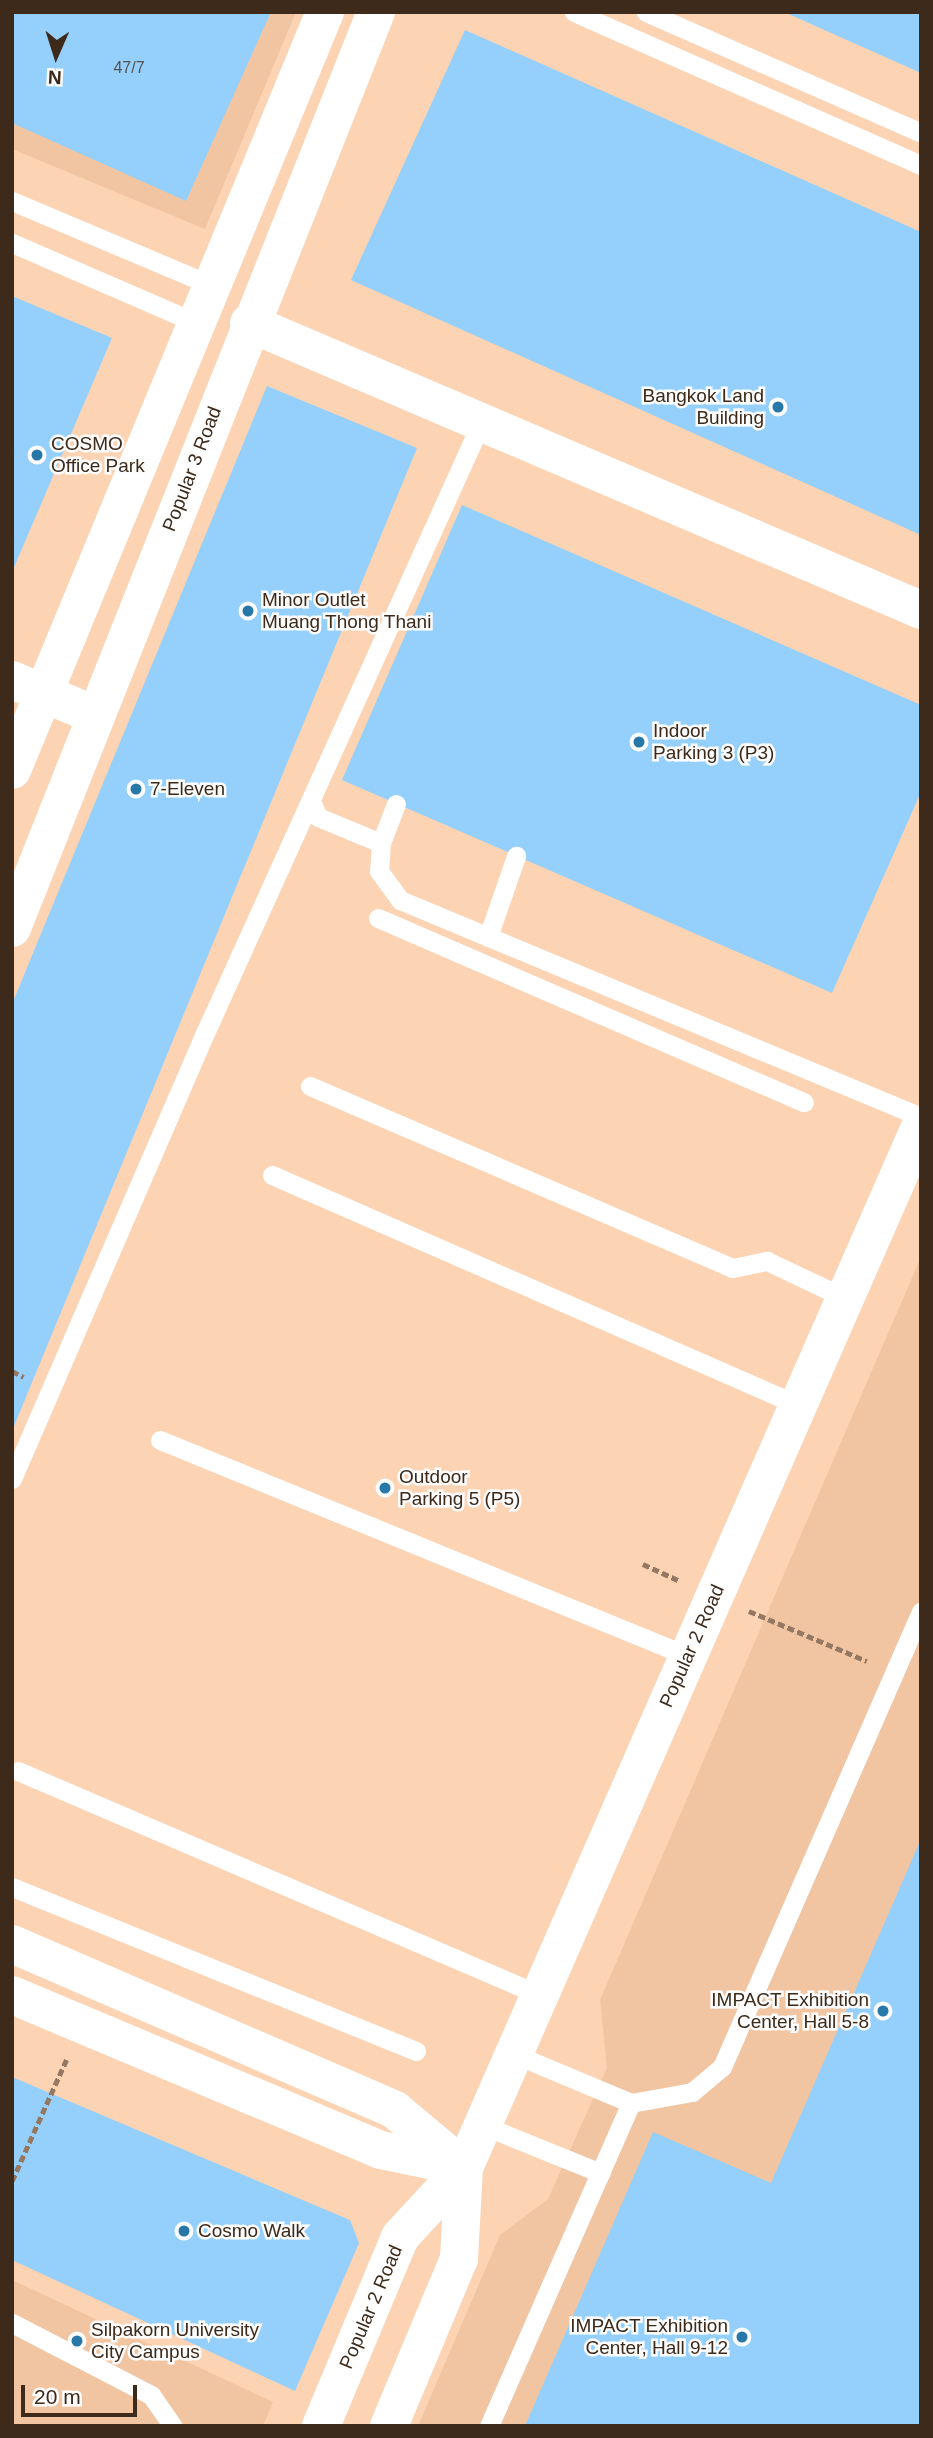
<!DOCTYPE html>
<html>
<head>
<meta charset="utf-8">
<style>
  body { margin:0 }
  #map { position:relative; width:933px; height:2438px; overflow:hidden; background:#fcd3b3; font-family:Helvetica,sans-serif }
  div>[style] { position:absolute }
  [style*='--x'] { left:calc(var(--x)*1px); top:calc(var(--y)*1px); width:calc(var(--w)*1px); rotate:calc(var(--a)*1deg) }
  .built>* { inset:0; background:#f1c5a1 }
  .building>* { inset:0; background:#94d0fb }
  .path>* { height:4.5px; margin-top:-2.25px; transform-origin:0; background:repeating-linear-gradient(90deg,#957861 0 7px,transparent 0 10.5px) }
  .lane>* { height:19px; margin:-9.5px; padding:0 9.5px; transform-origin:9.5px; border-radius:9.5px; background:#fff }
  .street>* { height:38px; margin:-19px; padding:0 19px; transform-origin:19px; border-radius:19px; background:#fff }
  .dots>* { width:19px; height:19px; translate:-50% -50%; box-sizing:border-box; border:4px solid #fdfdfd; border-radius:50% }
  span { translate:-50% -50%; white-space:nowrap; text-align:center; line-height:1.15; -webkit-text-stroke:5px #fdfdfd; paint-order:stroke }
  .number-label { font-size:16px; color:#535452 }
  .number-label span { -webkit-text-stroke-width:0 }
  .poi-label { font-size:19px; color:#3d2a1a }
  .right { translate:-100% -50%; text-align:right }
  .left { translate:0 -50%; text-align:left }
  .street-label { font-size:19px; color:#3d2a1a }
  .frame { position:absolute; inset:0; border:14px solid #3d2a1a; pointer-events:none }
  .north { position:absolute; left:21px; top:21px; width:70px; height:70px; -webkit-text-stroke:5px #fdfdfd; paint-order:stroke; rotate:183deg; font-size:19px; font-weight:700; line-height:28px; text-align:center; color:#3d2a1a }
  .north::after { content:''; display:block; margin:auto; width:24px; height:32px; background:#3d2a1a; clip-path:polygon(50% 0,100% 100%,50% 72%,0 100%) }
  .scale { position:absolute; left:21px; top:2385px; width:116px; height:32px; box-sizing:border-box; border:4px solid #3d2a1a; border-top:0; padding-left:9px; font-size:21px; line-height:24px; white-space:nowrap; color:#3d2a1a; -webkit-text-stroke:5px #fdfdfd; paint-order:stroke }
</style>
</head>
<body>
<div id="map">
  <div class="built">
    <i style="clip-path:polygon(12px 12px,296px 12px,205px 229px,12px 149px)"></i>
    <i style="clip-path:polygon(921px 1257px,921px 2426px,418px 2426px,500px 2235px,548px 2199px,607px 2068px,600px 2000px)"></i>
    <i style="clip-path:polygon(12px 2280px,273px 2402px,263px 2426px,12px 2426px)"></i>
  </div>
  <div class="building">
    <i style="clip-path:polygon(12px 12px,271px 12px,186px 201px,12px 123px)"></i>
    <i style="clip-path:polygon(784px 12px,921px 12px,921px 73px)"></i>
    <i style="clip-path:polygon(465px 30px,921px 232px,921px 535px,351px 280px)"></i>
    <i style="clip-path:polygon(12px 296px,112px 338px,12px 572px)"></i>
    <i style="clip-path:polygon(267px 386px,417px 448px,12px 1431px,12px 1004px)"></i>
    <i style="clip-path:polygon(462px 505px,921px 705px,921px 792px,832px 993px,342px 780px)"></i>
    <i style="clip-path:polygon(921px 1839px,921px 2426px,525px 2426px,653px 2132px,771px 2183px)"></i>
    <i style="clip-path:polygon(12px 2077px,350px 2220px,359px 2243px,295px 2391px,12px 2260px)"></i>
  </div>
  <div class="path">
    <i style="--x:12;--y:1371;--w:13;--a:27"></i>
    <i style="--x:643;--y:1564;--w:41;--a:24.7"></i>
    <i style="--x:749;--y:1611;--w:128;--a:23"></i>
    <i style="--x:12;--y:2181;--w:133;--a:-65.9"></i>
  </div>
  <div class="lane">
    <i style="--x:574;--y:12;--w:379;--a:23.8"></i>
    <i style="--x:646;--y:12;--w:300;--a:23.7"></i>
    <i style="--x:12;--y:201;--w:218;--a:22.9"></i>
    <i style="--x:12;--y:243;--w:202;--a:23.4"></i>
    <i style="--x:311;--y:801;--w:17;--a:66"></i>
    <i style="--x:318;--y:817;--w:68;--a:22.4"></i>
    <i style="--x:396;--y:804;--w:42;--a:111"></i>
    <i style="--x:381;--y:843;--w:28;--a:94"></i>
    <i style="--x:379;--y:871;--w:36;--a:54"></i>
    <i style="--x:400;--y:900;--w:564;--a:22.61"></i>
    <i style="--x:378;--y:918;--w:464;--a:23.4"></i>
    <i style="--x:488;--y:937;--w:86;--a:-70.9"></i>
    <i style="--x:310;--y:1086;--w:460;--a:23.3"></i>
    <i style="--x:733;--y:1268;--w:35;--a:-12"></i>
    <i style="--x:767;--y:1261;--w:86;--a:25.4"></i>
    <i style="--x:272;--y:1175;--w:574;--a:23.62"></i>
    <i style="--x:160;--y:1440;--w:570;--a:22.25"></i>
    <i style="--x:12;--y:1479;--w:488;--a:-66.6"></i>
    <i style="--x:206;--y:1031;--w:667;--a:-65.66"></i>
    <i style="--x:18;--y:1771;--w:568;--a:23.23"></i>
    <i style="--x:12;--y:1887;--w:436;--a:22.1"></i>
    <i style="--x:514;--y:2054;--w:127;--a:22.7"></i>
    <i style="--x:482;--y:2125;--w:128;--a:22"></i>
    <i style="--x:12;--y:2323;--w:157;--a:27.4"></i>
    <i style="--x:151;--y:2395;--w:38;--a:55"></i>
    <i style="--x:489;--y:2426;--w:353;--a:-66.3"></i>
    <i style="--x:631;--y:2103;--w:62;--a:-10.2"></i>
    <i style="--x:692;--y:2092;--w:39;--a:-40"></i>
    <i style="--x:722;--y:2067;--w:497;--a:-66.4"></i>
  </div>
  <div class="street">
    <i style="--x:249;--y:323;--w:731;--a:23.13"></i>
    <i style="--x:12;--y:680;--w:90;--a:22.9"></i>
    <i style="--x:12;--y:770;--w:820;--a:-67.56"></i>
    <i style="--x:12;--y:928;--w:986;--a:-68.33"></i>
    <i style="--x:12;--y:1944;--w:417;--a:23.4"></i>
    <i style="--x:395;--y:2110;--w:90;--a:40"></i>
    <i style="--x:12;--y:1995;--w:400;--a:22.8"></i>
    <i style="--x:381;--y:2150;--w:79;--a:11.7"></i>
    <i style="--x:321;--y:2426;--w:205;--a:-67.3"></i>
    <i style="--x:400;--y:2237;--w:94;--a:-47.2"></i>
    <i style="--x:464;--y:2168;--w:1139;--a:-66.34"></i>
    <i style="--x:389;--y:2426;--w:181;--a:-67.3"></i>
    <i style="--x:459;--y:2259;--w:91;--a:-86.9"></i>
  </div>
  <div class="dots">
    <i style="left:778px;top:407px;background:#2777a9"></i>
    <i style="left:37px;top:455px;background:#2777a9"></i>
    <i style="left:248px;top:611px;background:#2777a9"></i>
    <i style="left:639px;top:742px;background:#2777a9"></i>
    <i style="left:136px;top:789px;background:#2777a9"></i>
    <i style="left:385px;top:1488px;background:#2777a9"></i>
    <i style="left:883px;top:2011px;background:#2777a9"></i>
    <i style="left:184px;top:2231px;background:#2777a9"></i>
    <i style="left:742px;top:2337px;background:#2777a9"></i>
    <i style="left:77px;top:2341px;background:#2777a9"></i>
  </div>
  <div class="number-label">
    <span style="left:129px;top:68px">47/7</span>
  </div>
  <div class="poi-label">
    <span class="right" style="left:764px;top:407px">Bangkok Land<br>Building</span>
    <span class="left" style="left:51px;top:455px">COSMO<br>Office Park</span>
    <span class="left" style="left:262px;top:611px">Minor Outlet<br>Muang Thong Thani</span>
    <span class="left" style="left:653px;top:742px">Indoor<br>Parking 3 (P3)</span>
    <span class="left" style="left:150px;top:789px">7-Eleven</span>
    <span class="left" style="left:399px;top:1488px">Outdoor<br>Parking 5 (P5)</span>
    <span class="right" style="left:869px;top:2011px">IMPACT Exhibition<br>Center, Hall 5-8</span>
    <span class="left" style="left:198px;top:2231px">Cosmo Walk</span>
    <span class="right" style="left:728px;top:2337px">IMPACT Exhibition<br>Center, Hall 9-12</span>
    <span class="left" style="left:91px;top:2341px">Silpakorn University<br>City Campus</span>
  </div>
  <div class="street-label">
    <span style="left:192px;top:469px;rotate:-69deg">Popular 3 Road</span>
    <span style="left:692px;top:1646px;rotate:-66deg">Popular 2 Road</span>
    <span style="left:371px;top:2307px;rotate:-67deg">Popular 2 Road</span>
  </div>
  <div class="frame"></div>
  <div class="north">N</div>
  <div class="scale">20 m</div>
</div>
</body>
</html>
